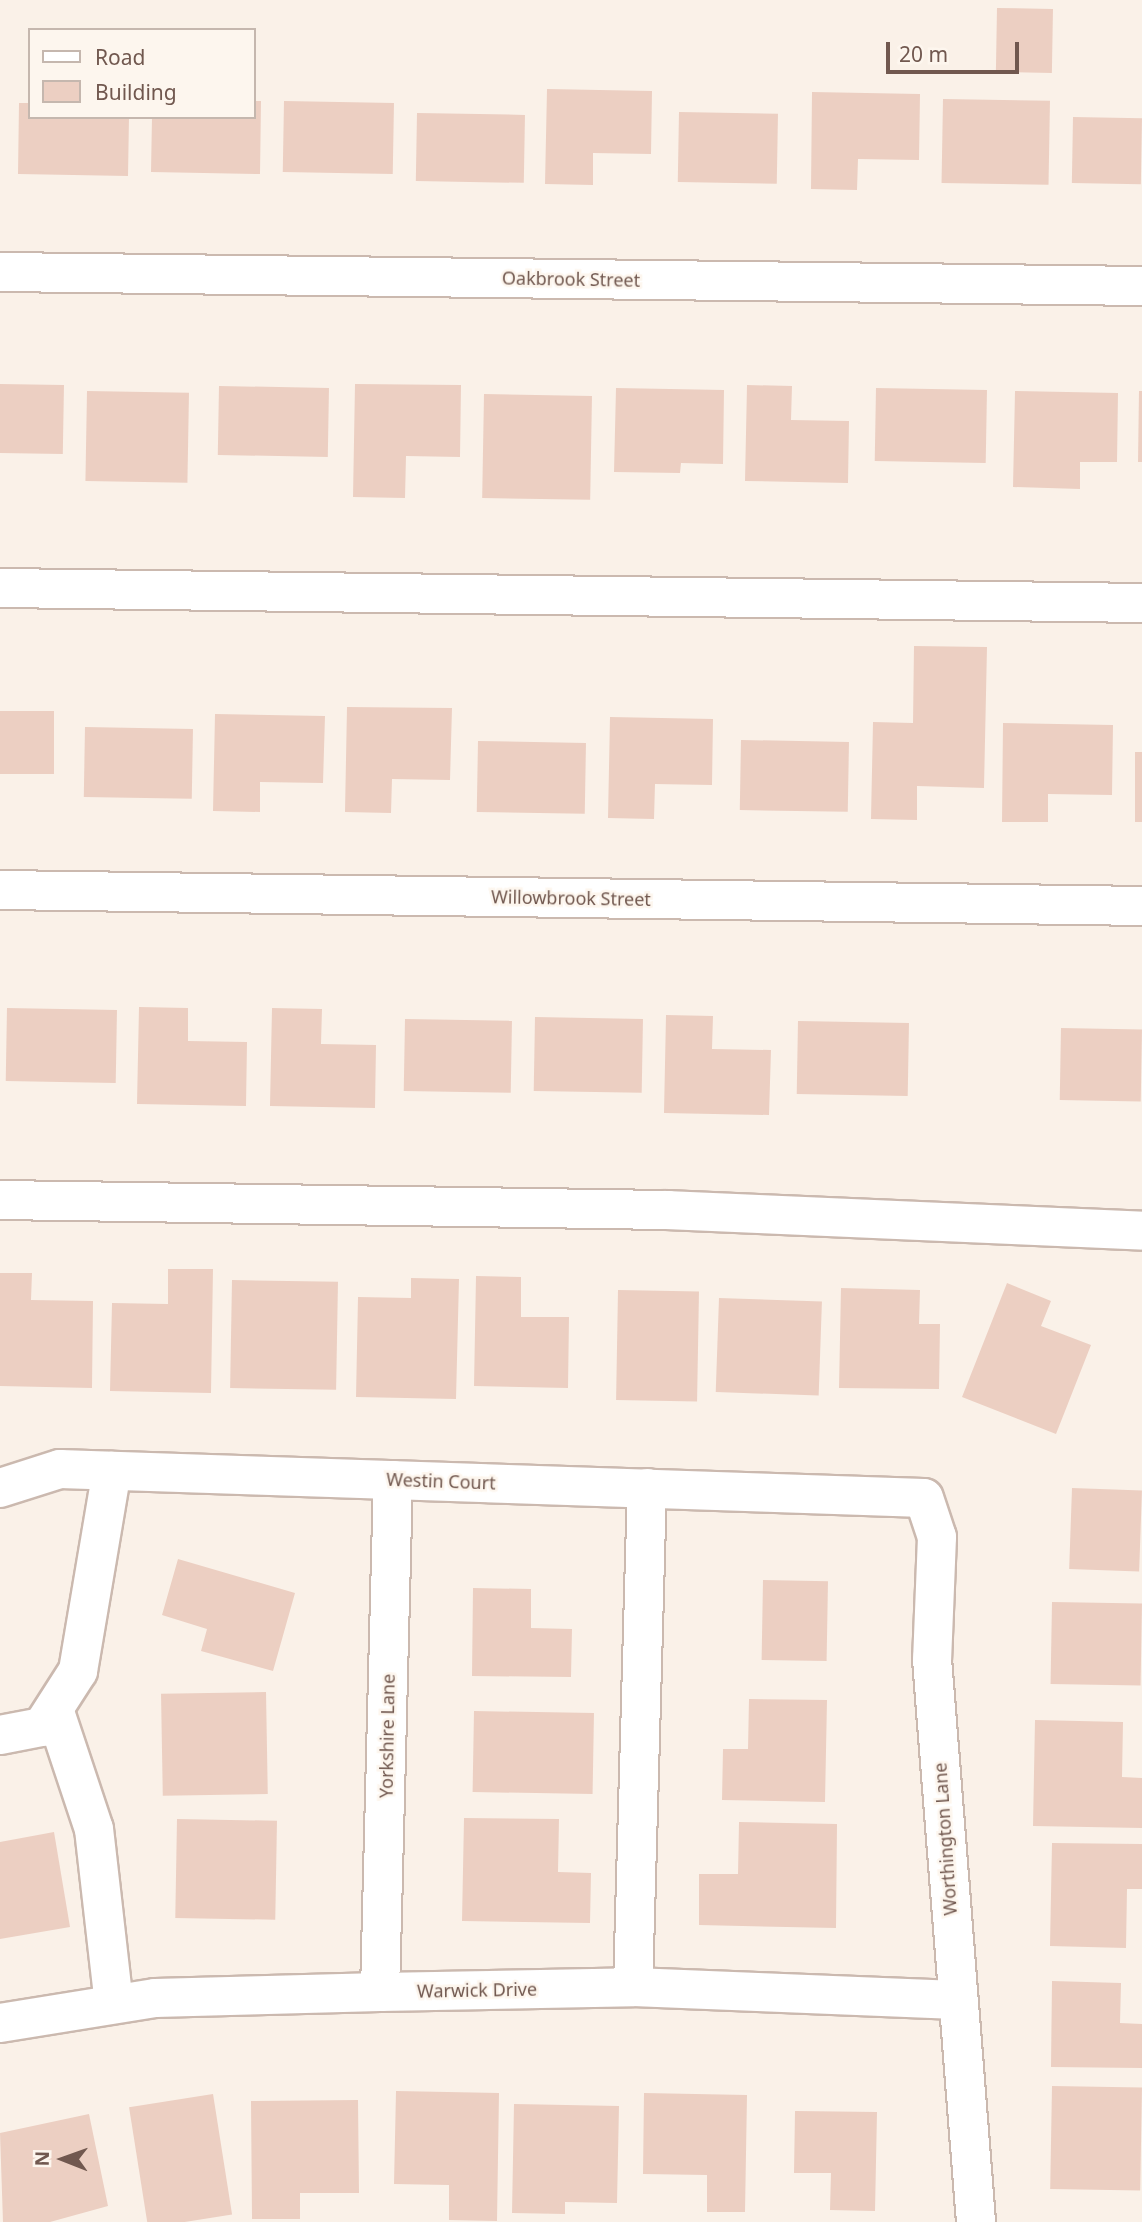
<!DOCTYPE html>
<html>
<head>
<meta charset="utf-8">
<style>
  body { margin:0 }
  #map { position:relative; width:1142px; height:2222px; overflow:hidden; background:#faf1e8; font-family:"Noto Sans",sans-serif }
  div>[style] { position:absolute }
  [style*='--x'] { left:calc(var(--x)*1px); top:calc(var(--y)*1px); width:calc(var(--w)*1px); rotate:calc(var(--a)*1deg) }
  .building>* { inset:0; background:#eccfc2; transform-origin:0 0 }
  .roads { filter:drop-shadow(2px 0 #cbb9af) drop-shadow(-2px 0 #cbb9af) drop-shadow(0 2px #cbb9af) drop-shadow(0 -2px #cbb9af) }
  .minor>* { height:38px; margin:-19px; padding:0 19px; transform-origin:19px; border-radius:19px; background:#fff }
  span { translate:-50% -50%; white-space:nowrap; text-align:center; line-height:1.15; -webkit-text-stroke:5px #fdf6ee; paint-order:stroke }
  .street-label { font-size:18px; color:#71584f }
  .legend { position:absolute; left:28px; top:28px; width:228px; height:91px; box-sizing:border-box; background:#fdf6ee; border:2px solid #c5b7ae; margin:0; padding:9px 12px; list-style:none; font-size:21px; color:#71584f }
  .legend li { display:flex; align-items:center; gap:14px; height:35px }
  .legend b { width:35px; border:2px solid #c5b7ae }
  .north { position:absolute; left:28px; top:2124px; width:70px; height:70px; -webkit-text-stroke:5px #fdf6ee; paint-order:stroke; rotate:271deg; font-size:19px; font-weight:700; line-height:28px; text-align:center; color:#71584f }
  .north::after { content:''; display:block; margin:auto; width:24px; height:32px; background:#71584f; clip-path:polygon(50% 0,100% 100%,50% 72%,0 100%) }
  .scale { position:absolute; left:886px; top:42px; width:133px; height:32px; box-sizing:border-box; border:4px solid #71584f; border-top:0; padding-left:9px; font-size:21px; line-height:24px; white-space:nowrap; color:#71584f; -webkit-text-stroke:5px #fdf6ee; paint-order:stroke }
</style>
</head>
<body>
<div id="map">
  <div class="building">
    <i style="left:997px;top:8px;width:56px;height:64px;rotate:1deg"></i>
    <i style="clip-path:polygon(547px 89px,652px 91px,651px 154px,593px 153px,593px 185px,545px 184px)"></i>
    <i style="clip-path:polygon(812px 92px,920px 94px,919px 160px,858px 159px,857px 190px,811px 189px)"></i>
    <i style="left:943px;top:99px;width:107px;height:84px;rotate:1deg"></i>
    <i style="clip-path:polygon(254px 101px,261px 101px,260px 174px,151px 172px,152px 117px,254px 117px)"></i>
    <i style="left:284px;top:101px;width:110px;height:71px;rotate:1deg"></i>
    <i style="clip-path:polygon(19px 103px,30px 103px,30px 117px,129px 117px,128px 176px,18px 174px)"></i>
    <i style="left:679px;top:112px;width:99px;height:70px;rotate:1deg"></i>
    <i style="left:417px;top:113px;width:108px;height:68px;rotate:1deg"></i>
    <i style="left:1073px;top:117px;width:69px;height:66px;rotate:1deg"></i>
    <i style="left:0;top:384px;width:64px;height:69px;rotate:1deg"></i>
    <i style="clip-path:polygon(355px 384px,461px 385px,460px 457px,406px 456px,405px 498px,353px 497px)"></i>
    <i style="clip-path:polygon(747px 385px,792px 386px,791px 420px,849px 421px,848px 483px,745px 481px)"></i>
    <i style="left:219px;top:386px;width:110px;height:69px;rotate:1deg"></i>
    <i style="clip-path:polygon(616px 388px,724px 390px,723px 464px,681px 463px,680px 473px,614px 472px)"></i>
    <i style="left:876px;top:388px;width:111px;height:73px;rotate:1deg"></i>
    <i style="left:87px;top:391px;width:102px;height:90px;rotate:1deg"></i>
    <i style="clip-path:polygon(1015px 391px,1118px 393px,1117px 462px,1080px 462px,1080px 489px,1013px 487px)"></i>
    <i style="clip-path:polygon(1139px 391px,1142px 391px,1142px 462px,1138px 462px)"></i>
    <i style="left:484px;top:394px;width:108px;height:104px;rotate:1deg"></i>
    <i style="clip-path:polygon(914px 646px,987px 647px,984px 788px,917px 786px,917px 820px,871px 819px,873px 722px,913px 723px)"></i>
    <i style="clip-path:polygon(347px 707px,452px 708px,450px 780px,392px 779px,391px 813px,345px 812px)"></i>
    <i style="left:0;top:711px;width:54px;height:63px"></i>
    <i style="clip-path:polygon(215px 714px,325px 716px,323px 783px,260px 782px,260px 812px,213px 811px)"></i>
    <i style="clip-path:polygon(610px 717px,713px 719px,712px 785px,655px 784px,654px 819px,608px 818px)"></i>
    <i style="clip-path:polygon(1003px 723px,1113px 725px,1112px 795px,1048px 794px,1048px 822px,1002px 822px)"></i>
    <i style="left:85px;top:727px;width:108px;height:70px;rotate:1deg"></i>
    <i style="left:741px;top:740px;width:108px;height:70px;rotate:1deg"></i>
    <i style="left:478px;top:741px;width:108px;height:71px;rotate:1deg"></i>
    <i style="left:1135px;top:752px;width:7px;height:70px"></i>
    <i style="clip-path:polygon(139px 1007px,188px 1008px,188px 1041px,247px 1042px,246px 1106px,137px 1104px)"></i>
    <i style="left:7px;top:1008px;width:110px;height:73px;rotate:1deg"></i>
    <i style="clip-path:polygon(272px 1008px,322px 1009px,321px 1044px,376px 1045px,375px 1108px,270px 1106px)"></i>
    <i style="clip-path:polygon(666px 1015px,713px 1016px,712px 1049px,771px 1050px,769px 1115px,664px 1113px)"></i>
    <i style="left:535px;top:1017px;width:108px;height:74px;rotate:1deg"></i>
    <i style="left:405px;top:1019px;width:107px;height:72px;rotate:1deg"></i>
    <i style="left:798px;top:1021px;width:111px;height:73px;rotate:1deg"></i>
    <i style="left:1061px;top:1028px;width:81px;height:72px;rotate:1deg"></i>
    <i style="clip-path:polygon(168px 1269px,213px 1269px,211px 1393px,110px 1391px,112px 1303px,168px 1304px)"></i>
    <i style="clip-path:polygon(0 1273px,32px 1273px,31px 1300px,93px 1301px,92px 1388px,0 1386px)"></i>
    <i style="clip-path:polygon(476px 1276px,521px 1277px,521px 1317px,569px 1317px,568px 1388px,474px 1386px)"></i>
    <i style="clip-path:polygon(411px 1278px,459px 1279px,456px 1399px,356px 1397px,358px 1297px,411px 1298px)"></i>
    <i style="left:232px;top:1280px;width:106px;height:108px;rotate:1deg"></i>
    <i style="clip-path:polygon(1007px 1283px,1051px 1301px,1041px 1326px,1091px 1345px,1056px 1434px,962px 1397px)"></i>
    <i style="clip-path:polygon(841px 1288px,920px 1290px,919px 1324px,940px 1324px,939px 1389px,839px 1388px)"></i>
    <i style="left:618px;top:1290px;width:81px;height:110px;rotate:1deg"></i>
    <i style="left:719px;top:1298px;width:103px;height:94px;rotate:2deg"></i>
    <i style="left:1072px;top:1488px;width:70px;height:81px;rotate:2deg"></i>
    <i style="clip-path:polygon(178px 1559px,295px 1593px,273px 1671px,201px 1651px,207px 1629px,162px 1615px)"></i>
    <i style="left:763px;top:1580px;width:65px;height:80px;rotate:1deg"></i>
    <i style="clip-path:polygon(473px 1588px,531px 1589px,531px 1628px,572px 1629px,571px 1677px,472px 1676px)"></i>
    <i style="left:1052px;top:1602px;width:90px;height:82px;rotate:1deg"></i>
    <i style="left:266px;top:1692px;width:102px;height:105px;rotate:89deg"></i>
    <i style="clip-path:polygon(749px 1699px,827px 1700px,825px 1802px,722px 1800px,723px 1749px,748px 1749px)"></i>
    <i style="left:474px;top:1711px;width:120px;height:81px;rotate:1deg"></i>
    <i style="clip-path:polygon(1035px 1720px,1123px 1722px,1122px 1777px,1142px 1778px,1142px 1828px,1033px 1826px)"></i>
    <i style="clip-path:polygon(464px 1818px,559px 1819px,558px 1872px,591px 1873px,590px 1923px,462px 1921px)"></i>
    <i style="left:177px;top:1819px;width:100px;height:99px;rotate:1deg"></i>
    <i style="clip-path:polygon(739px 1822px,837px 1824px,836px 1928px,699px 1925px,699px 1874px,738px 1874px)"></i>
    <i style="clip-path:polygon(54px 1832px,70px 1927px,0 1939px,0 1842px)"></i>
    <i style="clip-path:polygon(1052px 1843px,1142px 1844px,1142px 1889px,1127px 1889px,1126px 1948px,1050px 1946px)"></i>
    <i style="clip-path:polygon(1052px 1981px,1121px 1983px,1120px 2023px,1142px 2024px,1142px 2068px,1051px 2067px)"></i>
    <i style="left:1052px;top:2086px;width:90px;height:103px;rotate:1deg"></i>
    <i style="clip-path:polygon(396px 2091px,499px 2093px,497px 2221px,449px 2220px,449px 2185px,394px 2184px)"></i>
    <i style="clip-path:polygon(644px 2093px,747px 2095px,745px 2212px,707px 2212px,707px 2175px,643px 2174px)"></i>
    <i style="left:213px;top:2094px;width:122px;height:85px;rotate:81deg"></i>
    <i style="clip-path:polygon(358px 2100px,359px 2193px,300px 2193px,300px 2219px,252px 2219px,251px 2101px)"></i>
    <i style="clip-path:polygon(514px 2104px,619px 2106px,617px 2203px,565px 2202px,565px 2214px,512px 2213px)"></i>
    <i style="clip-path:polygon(795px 2111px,877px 2112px,875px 2211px,830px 2210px,831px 2173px,794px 2173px)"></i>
    <i style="clip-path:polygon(89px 2114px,108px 2206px,50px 2222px,3px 2222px,0 2133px)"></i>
  </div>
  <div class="roads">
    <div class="minor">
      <i style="--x:0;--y:272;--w:1142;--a:0.7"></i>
      <i style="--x:0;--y:588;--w:1142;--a:0.75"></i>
      <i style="--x:0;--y:890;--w:1142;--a:0.8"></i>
      <i style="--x:0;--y:1200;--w:668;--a:0.86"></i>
      <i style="--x:668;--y:1210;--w:474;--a:2.5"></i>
      <i style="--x:0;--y:1488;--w:63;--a:-17.6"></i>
      <i style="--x:60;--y:1469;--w:864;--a:1.92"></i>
      <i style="--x:924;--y:1498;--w:41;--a:71.6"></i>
      <i style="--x:937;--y:1537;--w:122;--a:92.3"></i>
      <i style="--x:932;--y:1659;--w:565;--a:85.53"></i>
      <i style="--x:54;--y:1709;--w:126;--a:71.6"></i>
      <i style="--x:94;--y:1829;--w:176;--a:83.5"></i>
      <i style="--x:0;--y:1735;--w:43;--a:-10.8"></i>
      <i style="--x:42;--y:1727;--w:67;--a:-57.3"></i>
      <i style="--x:78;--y:1671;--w:203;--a:-80.4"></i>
      <i style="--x:633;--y:1987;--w:499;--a:-88.4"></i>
      <i style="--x:380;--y:1992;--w:512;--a:-88.55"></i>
      <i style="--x:0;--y:2023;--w:157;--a:-9.2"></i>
      <i style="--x:155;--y:1998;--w:225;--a:-1.5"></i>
      <i style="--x:380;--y:1992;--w:253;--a:-1.1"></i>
      <i style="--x:633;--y:1987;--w:324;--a:2.3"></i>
    </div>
  </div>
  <div class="street-label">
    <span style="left:571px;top:279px;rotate:1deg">Oakbrook Street</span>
    <span style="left:571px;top:898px;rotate:1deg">Willowbrook Street</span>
    <span style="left:441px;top:1481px;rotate:2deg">Westin Court</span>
    <span style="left:387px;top:1736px;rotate:-89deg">Yorkshire Lane</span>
    <span style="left:945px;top:1839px;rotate:-94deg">Worthington Lane</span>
    <span style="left:477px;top:1990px;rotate:-1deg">Warwick Drive</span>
  </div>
  <ul class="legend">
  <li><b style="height:9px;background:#fff"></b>Road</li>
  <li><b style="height:19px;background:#eccfc2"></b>Building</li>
  </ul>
  <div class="north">N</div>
  <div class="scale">20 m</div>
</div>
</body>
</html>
